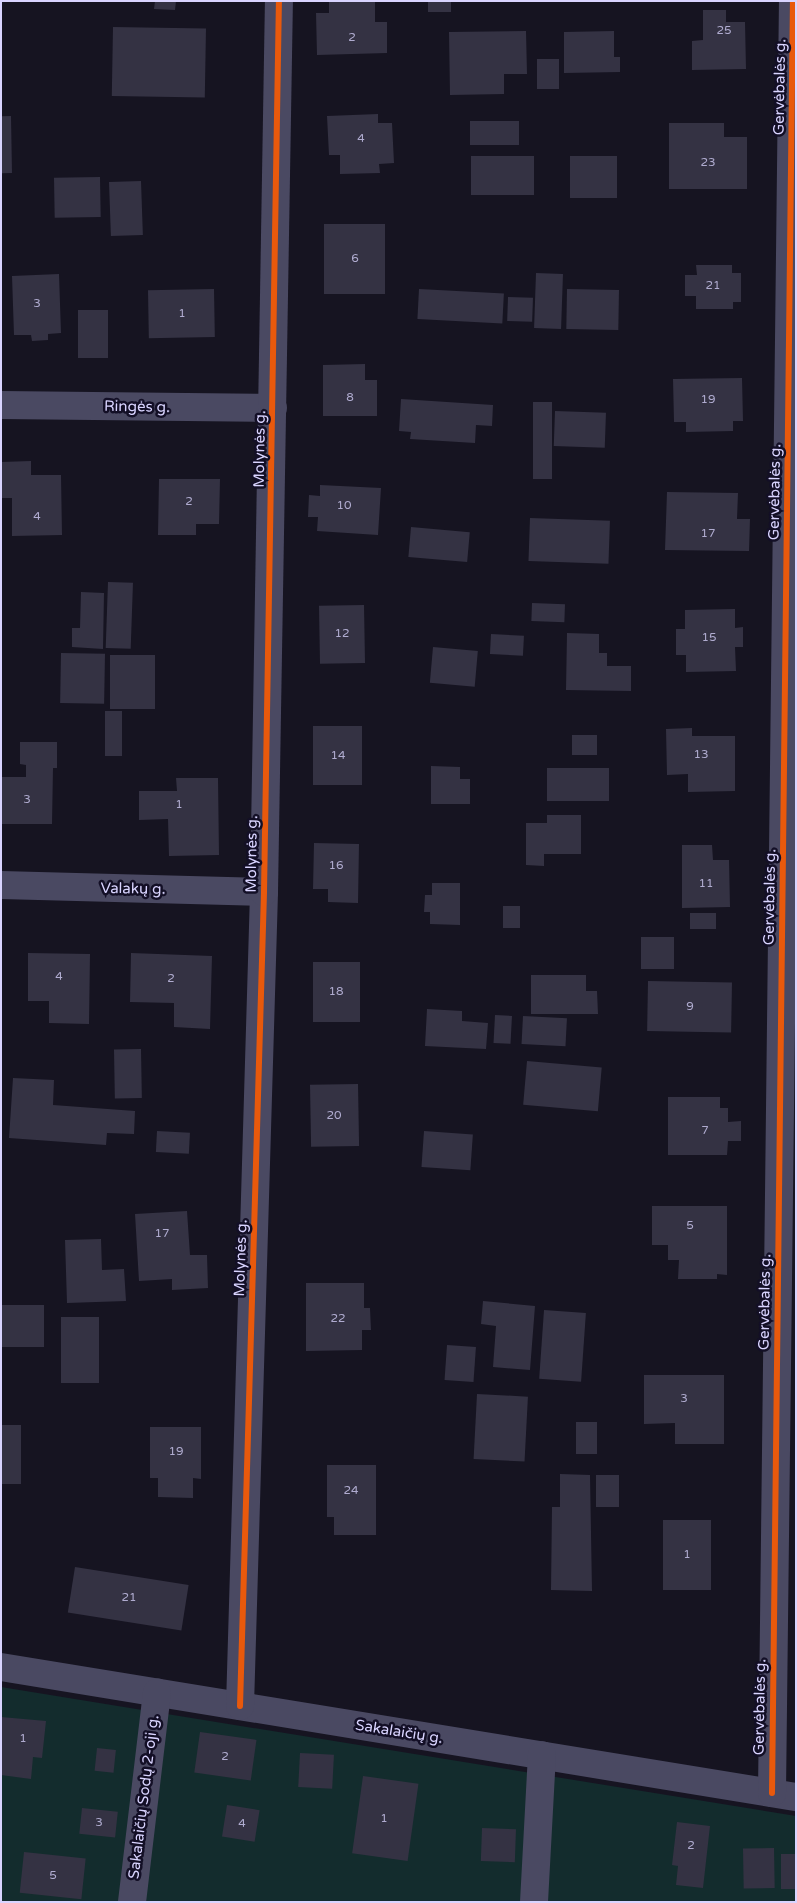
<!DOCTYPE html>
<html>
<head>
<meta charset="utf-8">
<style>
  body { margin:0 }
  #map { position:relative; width:797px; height:1903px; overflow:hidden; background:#161421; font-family:"Varela Round",sans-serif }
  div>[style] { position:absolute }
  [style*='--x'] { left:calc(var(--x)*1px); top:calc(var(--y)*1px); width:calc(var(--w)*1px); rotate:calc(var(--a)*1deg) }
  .green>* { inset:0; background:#132c2d }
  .building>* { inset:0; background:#343243; transform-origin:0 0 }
  .minor>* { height:28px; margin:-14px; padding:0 14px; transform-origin:14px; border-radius:14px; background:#4a4962 }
  .cycleway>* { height:6px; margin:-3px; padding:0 3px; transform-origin:3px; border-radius:3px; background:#e8590c }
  span { translate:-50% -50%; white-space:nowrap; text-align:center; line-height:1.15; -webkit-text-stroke:5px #130f26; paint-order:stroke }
  .number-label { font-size:12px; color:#b0acd0 }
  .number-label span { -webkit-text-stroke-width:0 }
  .street-label { font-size:15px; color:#d9d4ff }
  .frame { position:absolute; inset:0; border:2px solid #d9d4ff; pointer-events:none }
</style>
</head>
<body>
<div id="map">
  <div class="green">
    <i style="clip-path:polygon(1px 1687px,796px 1816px,796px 1902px,1px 1902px)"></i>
  </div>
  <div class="building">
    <i style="clip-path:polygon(155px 1px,176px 1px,175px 10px,154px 9px)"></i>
    <i style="clip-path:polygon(375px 1px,375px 22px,387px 22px,387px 53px,317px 55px,316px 13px,329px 13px,329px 2px)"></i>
    <i style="left:428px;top:1px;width:23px;height:11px"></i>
    <i style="clip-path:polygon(703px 10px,726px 10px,726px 22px,745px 22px,746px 69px,692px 70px,692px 41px,703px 40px)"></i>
    <i style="left:113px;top:27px;width:93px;height:69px;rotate:1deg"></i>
    <i style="clip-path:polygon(526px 31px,527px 74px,504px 74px,504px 94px,450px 95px,449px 32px)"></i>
    <i style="clip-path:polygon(614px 31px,614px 57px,620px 57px,620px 72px,564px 73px,564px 32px)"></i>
    <i style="left:537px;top:59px;width:22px;height:30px"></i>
    <i style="clip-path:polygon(378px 114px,378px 123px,392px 123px,394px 163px,379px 164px,380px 173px,340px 174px,340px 155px,329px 155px,327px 116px)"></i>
    <i style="left:11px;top:116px;width:57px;height:10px;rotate:89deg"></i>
    <i style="left:519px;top:121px;width:24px;height:49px;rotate:90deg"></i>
    <i style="clip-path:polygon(669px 123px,724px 123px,724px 137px,747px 137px,747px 189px,669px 189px)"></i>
    <i style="left:534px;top:156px;width:39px;height:63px;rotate:90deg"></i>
    <i style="left:570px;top:156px;width:47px;height:42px"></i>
    <i style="left:100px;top:177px;width:40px;height:46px;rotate:89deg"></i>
    <i style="left:141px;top:181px;width:54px;height:32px;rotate:88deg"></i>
    <i style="left:324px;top:224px;width:61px;height:70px"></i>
    <i style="clip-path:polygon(696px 265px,732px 265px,732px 273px,741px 273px,741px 302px,733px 302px,733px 309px,696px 309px,696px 296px,685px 296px,685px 275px,697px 275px)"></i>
    <i style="left:536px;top:273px;width:27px;height:55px;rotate:2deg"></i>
    <i style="clip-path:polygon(59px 274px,61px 333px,48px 334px,48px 340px,32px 341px,31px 335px,14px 335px,12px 276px)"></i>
    <i style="left:214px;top:289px;width:48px;height:66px;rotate:89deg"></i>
    <i style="left:419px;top:289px;width:85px;height:30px;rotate:3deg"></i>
    <i style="left:567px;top:289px;width:52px;height:40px;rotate:1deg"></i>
    <i style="left:508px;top:297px;width:25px;height:24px;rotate:2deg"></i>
    <i style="left:78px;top:310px;width:30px;height:48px"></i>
    <i style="clip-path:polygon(365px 364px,365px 380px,377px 380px,377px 416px,323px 416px,323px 365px)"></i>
    <i style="clip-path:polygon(742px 378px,743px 421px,733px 421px,733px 431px,686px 432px,686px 422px,674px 422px,673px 379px)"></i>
    <i style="clip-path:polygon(401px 399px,493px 405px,492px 426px,476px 425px,475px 443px,410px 439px,411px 432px,399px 431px)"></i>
    <i style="left:533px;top:402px;width:19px;height:77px"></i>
    <i style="left:555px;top:411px;width:51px;height:35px;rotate:2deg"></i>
    <i style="clip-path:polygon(31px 461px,31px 475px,61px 475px,62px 535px,12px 536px,12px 498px,1px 498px,1px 462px)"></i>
    <i style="clip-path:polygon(159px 479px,220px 479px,219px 524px,196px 524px,196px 535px,158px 535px)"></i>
    <i style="clip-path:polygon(320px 485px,381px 488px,378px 535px,317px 531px,318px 517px,308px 517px,309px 495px,320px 496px)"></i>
    <i style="clip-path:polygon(667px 492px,738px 493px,737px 519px,750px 519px,749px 551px,665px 550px)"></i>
    <i style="left:530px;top:518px;width:80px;height:43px;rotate:2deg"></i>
    <i style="left:411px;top:527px;width:59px;height:30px;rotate:5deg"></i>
    <i style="left:108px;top:582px;width:25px;height:66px;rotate:2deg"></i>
    <i style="clip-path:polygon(81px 592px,104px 593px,103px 649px,72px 647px,72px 628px,80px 628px)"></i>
    <i style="left:532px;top:603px;width:33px;height:18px;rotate:2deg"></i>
    <i style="left:364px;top:605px;width:58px;height:45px;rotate:89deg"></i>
    <i style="clip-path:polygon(735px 609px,735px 628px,743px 627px,743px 647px,735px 647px,736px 671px,686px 672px,686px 655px,676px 655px,676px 629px,685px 629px,685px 610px)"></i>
    <i style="clip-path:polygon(567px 633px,599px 634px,599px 653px,607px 653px,607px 666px,631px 666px,631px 691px,566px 690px)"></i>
    <i style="left:491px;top:634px;width:33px;height:20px;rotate:3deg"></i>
    <i style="left:433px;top:647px;width:45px;height:36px;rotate:5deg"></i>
    <i style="left:61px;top:653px;width:44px;height:50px;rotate:1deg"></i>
    <i style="left:110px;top:655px;width:45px;height:54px"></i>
    <i style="left:105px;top:711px;width:17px;height:45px"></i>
    <i style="left:362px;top:726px;width:59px;height:49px;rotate:90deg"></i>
    <i style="clip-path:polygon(692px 728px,692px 736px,735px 736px,735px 791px,688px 792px,688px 774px,667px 775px,666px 729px)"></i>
    <i style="left:572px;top:735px;width:25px;height:20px"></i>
    <i style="clip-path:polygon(20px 742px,57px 742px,57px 768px,53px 768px,52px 824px,1px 824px,1px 777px,26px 777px,26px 765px,20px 764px)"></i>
    <i style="clip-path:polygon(431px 766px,460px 767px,460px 779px,470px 779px,470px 804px,431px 804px)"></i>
    <i style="left:547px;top:768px;width:62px;height:33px"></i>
    <i style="clip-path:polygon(176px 778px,218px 778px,219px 855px,169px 856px,168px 819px,139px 820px,139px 791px,177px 791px)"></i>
    <i style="clip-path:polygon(547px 815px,581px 815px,581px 854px,544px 854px,544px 866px,526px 865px,526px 823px,547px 823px)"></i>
    <i style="clip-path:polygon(314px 843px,359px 844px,358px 903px,328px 902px,328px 889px,313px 889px)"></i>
    <i style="clip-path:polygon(682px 845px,712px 845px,713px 860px,729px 860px,730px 907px,682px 908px)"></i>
    <i style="clip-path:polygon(432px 883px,460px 883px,460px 925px,430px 924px,430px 912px,424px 912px,425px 895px,432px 895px)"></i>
    <i style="left:503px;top:906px;width:17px;height:22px"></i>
    <i style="left:690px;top:913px;width:26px;height:16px"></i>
    <i style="left:641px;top:937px;width:33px;height:32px"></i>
    <i style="clip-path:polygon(28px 953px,90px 954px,89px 1024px,49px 1023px,49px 1001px,28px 1001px)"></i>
    <i style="clip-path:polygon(131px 953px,212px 956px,210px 1029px,174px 1027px,174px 1003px,130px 1002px)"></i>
    <i style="left:360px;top:962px;width:60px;height:47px;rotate:90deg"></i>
    <i style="clip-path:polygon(531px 975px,586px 975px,586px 991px,597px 991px,598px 1014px,531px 1014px)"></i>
    <i style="left:648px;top:981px;width:84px;height:50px;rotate:1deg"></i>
    <i style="clip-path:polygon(427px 1009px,462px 1011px,462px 1021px,488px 1023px,486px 1049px,425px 1046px)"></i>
    <i style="left:495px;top:1015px;width:17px;height:28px;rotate:3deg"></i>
    <i style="left:523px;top:1016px;width:44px;height:28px;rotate:3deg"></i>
    <i style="left:141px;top:1049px;width:49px;height:27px;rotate:89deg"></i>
    <i style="left:527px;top:1061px;width:75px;height:44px;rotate:5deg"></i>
    <i style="clip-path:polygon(13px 1078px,54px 1080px,53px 1105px,135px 1111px,134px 1134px,107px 1133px,106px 1145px,9px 1138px)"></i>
    <i style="left:358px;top:1084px;width:62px;height:48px;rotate:89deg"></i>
    <i style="clip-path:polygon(668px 1097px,720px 1097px,720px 1108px,728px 1108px,728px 1122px,741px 1121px,741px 1141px,728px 1141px,727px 1155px,668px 1155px)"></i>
    <i style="left:157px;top:1131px;width:33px;height:21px;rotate:3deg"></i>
    <i style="left:424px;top:1131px;width:49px;height:36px;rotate:4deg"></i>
    <i style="clip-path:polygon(652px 1206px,727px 1206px,727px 1275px,717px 1274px,717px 1279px,678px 1279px,679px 1260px,668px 1260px,668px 1245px,652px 1245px)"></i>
    <i style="clip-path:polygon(187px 1211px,190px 1255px,207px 1255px,208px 1288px,172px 1290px,172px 1279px,139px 1281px,135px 1214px)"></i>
    <i style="clip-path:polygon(101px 1239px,102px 1270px,124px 1269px,126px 1301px,67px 1303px,65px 1240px)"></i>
    <i style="clip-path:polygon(306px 1283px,364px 1283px,364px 1308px,370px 1308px,371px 1330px,362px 1330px,362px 1350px,306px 1351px)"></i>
    <i style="clip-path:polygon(483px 1301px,535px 1306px,530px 1370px,493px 1367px,496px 1326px,481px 1324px)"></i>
    <i style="left:1px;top:1305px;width:43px;height:42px"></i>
    <i style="left:544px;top:1310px;width:42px;height:69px;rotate:4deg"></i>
    <i style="left:61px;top:1317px;width:38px;height:66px"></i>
    <i style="left:447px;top:1345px;width:29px;height:35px;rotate:4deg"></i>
    <i style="clip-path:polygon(644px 1375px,724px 1375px,724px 1444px,675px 1444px,675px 1423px,644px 1424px)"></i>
    <i style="left:477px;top:1394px;width:51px;height:65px;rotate:3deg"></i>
    <i style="left:576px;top:1422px;width:21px;height:32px"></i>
    <i style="left:1px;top:1425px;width:20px;height:59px"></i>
    <i style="clip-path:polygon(150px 1427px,201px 1427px,201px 1479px,193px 1478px,193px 1498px,158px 1497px,158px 1478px,150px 1478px)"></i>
    <i style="clip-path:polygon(327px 1465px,376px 1465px,376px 1535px,334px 1535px,334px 1517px,327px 1517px)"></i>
    <i style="clip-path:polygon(560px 1474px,590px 1475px,592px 1591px,551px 1590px,552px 1507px,560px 1507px)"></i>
    <i style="left:596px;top:1475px;width:23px;height:32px"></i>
    <i style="left:663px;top:1520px;width:48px;height:70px"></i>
    <i style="left:75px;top:1567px;width:115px;height:46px;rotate:9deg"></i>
    <i style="clip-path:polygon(1px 1717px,46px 1721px,42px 1758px,33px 1757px,31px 1779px,1px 1775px)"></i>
    <i style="left:200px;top:1732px;width:57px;height:41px;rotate:8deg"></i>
    <i style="left:97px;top:1748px;width:19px;height:23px;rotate:6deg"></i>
    <i style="left:300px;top:1753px;width:34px;height:34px;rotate:3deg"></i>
    <i style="left:363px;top:1776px;width:56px;height:78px;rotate:8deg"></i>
    <i style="left:227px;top:1805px;width:33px;height:32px;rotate:9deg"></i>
    <i style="left:82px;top:1808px;width:36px;height:26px;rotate:6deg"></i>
    <i style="clip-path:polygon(677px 1822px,710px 1826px,703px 1888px,676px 1885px,678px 1866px,672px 1865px)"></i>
    <i style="left:482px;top:1828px;width:34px;height:33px;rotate:2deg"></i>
    <i style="left:774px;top:1848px;width:40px;height:31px;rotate:89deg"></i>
    <i style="left:24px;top:1852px;width:62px;height:41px;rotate:6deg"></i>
    <i style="left:781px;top:1854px;width:15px;height:35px"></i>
  </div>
  <div class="minor">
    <i style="--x:1;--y:405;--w:272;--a:0.6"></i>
    <i style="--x:1;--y:885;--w:263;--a:1.5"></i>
    <i style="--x:1;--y:1667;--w:806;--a:9.29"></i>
    <i style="--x:240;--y:1706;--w:814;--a:-88.31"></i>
    <i style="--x:264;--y:892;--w:891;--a:-89.04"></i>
    <i style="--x:772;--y:1793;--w:1792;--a:-89.33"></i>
    <i style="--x:132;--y:1902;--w:211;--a:-83.2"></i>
    <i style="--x:534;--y:1902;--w:147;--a:-86.9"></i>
  </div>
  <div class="cycleway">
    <i style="--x:240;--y:1706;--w:814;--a:-88.31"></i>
    <i style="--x:264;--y:892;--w:891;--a:-89.04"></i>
    <i style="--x:772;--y:1793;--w:1792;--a:-89.33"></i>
  </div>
  <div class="number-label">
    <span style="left:724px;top:31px">25</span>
    <span style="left:352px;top:38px">2</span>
    <span style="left:361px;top:139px">4</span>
    <span style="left:708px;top:163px">23</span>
    <span style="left:355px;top:259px">6</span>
    <span style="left:713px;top:286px">21</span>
    <span style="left:37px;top:304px">3</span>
    <span style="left:182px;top:314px">1</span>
    <span style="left:350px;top:398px">8</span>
    <span style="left:708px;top:400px">19</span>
    <span style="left:189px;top:502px">2</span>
    <span style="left:344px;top:506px">10</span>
    <span style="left:37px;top:517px">4</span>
    <span style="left:708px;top:534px">17</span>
    <span style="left:342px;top:634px">12</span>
    <span style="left:709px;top:638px">15</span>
    <span style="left:701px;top:755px">13</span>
    <span style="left:338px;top:756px">14</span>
    <span style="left:27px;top:800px">3</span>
    <span style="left:179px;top:805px">1</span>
    <span style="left:336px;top:866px">16</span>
    <span style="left:706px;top:884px">11</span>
    <span style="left:59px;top:977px">4</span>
    <span style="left:171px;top:979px">2</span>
    <span style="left:336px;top:992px">18</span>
    <span style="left:690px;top:1007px">9</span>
    <span style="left:334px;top:1116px">20</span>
    <span style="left:705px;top:1131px">7</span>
    <span style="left:690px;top:1226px">5</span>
    <span style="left:162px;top:1234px">17</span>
    <span style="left:338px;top:1319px">22</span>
    <span style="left:684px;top:1399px">3</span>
    <span style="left:176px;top:1452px">19</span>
    <span style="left:351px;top:1491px">24</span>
    <span style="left:687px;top:1555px">1</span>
    <span style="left:129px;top:1598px">21</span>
    <span style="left:23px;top:1739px">1</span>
    <span style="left:225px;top:1757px">2</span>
    <span style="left:384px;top:1819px">1</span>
    <span style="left:99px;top:1823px">3</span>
    <span style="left:242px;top:1824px">4</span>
    <span style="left:691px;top:1846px">2</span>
    <span style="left:53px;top:1876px">5</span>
  </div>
  <div class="street-label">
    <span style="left:780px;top:87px;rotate:-89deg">Gervėbalės g.</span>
    <span style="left:137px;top:407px;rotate:1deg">Ringės g.</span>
    <span style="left:260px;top:449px;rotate:-89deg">Molynės g.</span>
    <span style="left:775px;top:492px;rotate:-89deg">Gervėbalės g.</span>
    <span style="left:252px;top:854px;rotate:-89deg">Molynės g.</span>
    <span style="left:133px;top:889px;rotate:1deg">Valakų g.</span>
    <span style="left:770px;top:897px;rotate:-89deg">Gervėbalės g.</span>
    <span style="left:241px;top:1258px;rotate:-88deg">Molynės g.</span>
    <span style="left:765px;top:1302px;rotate:-89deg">Gervėbalės g.</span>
    <span style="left:760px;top:1707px;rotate:-89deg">Gervėbalės g.</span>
    <span style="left:399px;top:1732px;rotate:9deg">Sakalaičių g.</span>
    <span style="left:144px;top:1797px;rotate:-83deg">Sakalaičių Sodų 2-oji g.</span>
  </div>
  <div class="frame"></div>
</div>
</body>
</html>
